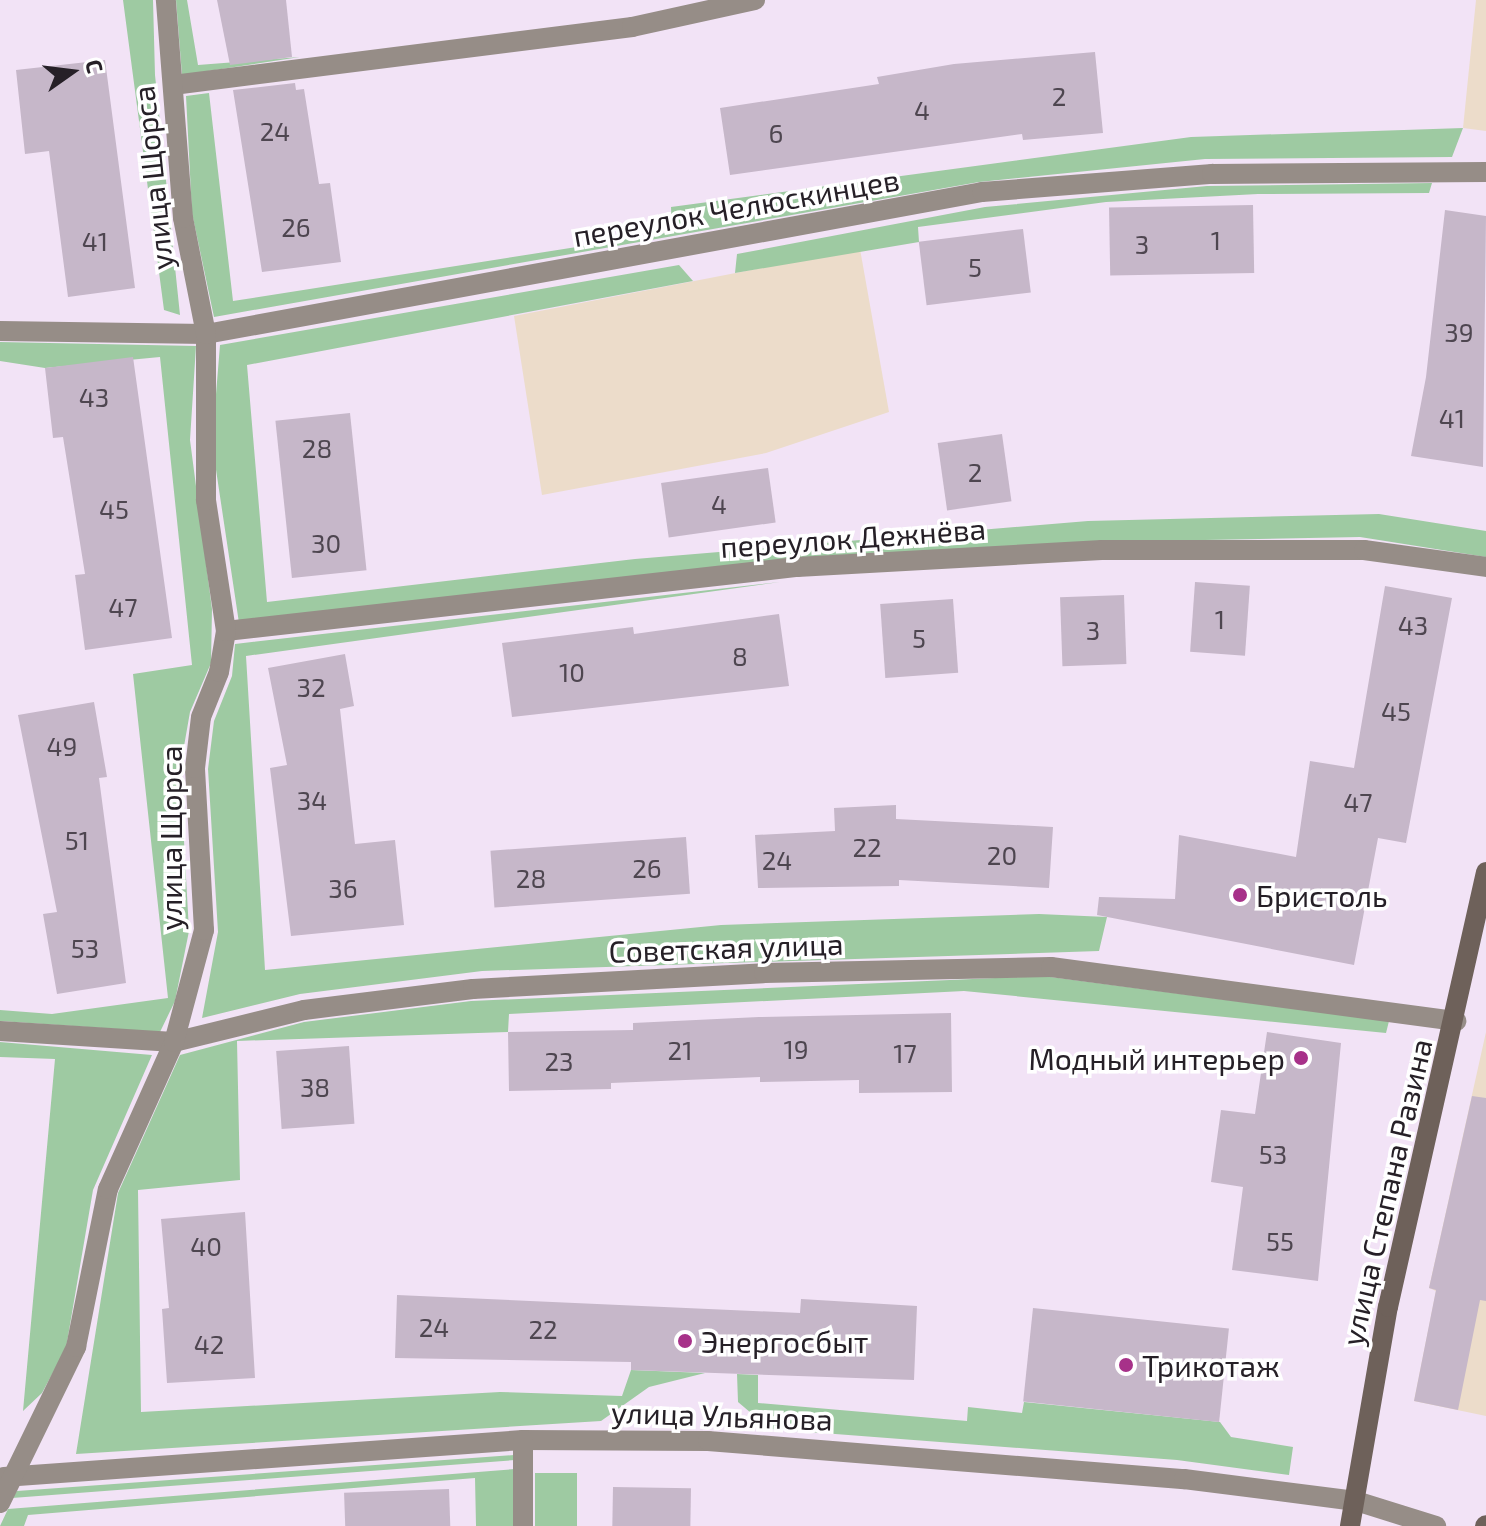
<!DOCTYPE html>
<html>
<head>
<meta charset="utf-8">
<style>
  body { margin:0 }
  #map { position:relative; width:1486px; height:1526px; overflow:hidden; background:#f2e3f6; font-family:"Exo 2",sans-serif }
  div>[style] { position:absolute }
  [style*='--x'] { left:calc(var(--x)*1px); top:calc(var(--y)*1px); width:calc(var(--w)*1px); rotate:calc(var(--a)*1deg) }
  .commercial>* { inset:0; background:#ecdcca }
  .green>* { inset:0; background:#9ecaa2; transform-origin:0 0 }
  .building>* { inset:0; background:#c6b7c9; transform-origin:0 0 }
  .street>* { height:20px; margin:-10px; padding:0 10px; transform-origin:10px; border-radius:10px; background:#968d87 }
  .secondary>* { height:20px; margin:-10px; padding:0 10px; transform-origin:10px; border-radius:10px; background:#6e615a }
  .dots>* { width:22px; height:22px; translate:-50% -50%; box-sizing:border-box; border:4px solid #fff; border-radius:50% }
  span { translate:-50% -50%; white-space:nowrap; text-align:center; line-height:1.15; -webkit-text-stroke:7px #fff; paint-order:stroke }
  .number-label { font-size:26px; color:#4e4650 }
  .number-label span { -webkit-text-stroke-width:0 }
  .street-label { font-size:30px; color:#262027 }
  .poi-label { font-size:30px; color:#262027 }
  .left { translate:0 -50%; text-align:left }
  .right { translate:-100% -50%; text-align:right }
  .north { position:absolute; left:32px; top:32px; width:80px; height:80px; -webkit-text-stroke:6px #fff; paint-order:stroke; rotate:76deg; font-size:22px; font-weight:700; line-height:32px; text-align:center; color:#262027 }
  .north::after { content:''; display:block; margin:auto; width:28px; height:36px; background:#262027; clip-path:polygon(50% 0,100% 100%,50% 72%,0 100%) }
</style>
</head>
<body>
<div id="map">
  <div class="commercial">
    <i style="clip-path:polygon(1476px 0,1486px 0,1486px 131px,1463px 128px)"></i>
    <i style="clip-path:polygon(860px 249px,889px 412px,766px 453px,542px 495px,514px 316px)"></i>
    <i style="clip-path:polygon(1486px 1032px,1486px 1416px,1414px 1401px,1436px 1291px,1429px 1288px)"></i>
  </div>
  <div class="green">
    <i style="clip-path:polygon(123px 0,153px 0,155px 75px,180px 315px,164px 310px)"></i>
    <i style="clip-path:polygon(176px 0,187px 0,198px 65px,300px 57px,182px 75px)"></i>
    <i style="clip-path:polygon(209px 93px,233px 301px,672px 232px,671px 207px,1191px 137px,1463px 128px,1452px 157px,1205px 159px,979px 182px,214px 317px,192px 213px,186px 96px)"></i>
    <i style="clip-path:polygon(1432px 183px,1429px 193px,1258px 194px,1106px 202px,918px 227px,919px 242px,735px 273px,737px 254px,985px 207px,1207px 186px)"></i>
    <i style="clip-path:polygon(679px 265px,693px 281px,247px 365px,267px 602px,635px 559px,1088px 521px,1379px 514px,1486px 531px,1486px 557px,1360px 537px,1097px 542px,239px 623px,212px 443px,220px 345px)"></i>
    <i style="clip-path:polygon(0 342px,196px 346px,190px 440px,212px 609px,211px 663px,190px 712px,180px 769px,189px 931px,175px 1001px,160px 1032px,0 1021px,0 1010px,52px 1014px,168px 998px,133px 674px,192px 665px,160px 357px,45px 368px,0 361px)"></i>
    <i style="clip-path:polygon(780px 582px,246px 656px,265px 970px,721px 925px,1039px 914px,1107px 917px,1099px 951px,482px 971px,300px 994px,202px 1018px,218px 932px,208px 769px,214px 721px,232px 676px,235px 644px)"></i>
    <i style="clip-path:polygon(1043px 976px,1389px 1021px,1386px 1033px,964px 991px,509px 1014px,508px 1032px,237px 1041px,240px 1180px,138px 1190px,141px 1412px,500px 1392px,622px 1396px,631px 1370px,705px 1373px,649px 1387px,601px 1421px,76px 1454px,118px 1193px,180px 1055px,304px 1022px,471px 1001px)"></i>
    <i style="clip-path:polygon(0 1042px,152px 1055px,93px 1190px,66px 1348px,42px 1393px,23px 1411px,55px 1059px,0 1057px)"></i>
    <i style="clip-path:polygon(737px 1374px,758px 1375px,758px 1403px,967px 1421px,968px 1407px,1022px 1413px,1024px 1402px,1220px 1422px,1231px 1437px,1293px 1447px,1289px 1475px,1177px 1460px,770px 1429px,738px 1402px)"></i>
    <i style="clip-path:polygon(514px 1455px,515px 1460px,12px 1498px,17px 1491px)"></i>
    <i style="clip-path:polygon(515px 1469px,515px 1526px,476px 1526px,475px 1478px,28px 1515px,24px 1526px,0 1526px,8px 1509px)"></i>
    <i style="left:535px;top:1473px;width:42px;height:53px"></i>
  </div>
  <div class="building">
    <i style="clip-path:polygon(217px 0,286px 0,292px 57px,230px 65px)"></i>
    <i style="clip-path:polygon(1095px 52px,1103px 133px,1023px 140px,1022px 134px,730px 175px,720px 108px,879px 84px,877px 77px,954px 64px)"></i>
    <i style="clip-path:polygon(105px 60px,135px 288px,68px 297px,49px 151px,25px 154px,16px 70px)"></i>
    <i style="clip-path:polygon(295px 83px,296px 90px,304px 89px,319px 184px,330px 183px,341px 262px,262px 272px,233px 90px)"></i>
    <i style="left:1253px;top:205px;width:68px;height:144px;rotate:89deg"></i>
    <i style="clip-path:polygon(1445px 210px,1486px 216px,1483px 467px,1411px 456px,1426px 377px)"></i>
    <i style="left:1023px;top:229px;width:64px;height:105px;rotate:83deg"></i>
    <i style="clip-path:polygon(133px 357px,172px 638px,85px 650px,75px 575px,85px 574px,63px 437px,53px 438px,45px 368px)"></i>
    <i style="left:350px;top:413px;width:158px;height:75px;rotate:84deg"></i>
    <i style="left:1002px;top:434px;width:68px;height:65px;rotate:82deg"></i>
    <i style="left:768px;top:468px;width:55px;height:108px;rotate:82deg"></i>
    <i style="left:1195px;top:582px;width:55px;height:70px;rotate:4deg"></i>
    <i style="clip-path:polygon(1385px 586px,1452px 598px,1406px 843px,1378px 838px,1354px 965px,1097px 915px,1099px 897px,1175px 899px,1179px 835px,1296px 857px,1310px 761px,1354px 768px)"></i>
    <i style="left:1124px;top:595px;width:69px;height:64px;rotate:88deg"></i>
    <i style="left:953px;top:599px;width:74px;height:73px;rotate:86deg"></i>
    <i style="clip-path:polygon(779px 614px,789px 686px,512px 717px,502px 643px,633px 627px,634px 634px)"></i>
    <i style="clip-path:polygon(345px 654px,354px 706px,340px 709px,355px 844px,395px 840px,404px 925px,291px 936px,270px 768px,287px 765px,268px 668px)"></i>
    <i style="clip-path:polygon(94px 702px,107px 777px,99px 778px,126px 983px,57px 994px,43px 914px,57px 912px,18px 715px)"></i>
    <i style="clip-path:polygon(896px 805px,896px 819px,1053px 827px,1049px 888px,899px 880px,899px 886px,758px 888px,755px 835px,835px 831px,834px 808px)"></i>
    <i style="left:686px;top:837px;width:57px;height:196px;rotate:86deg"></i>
    <i style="clip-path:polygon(951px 1013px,952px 1092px,859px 1093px,859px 1080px,760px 1082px,760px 1077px,611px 1083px,611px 1089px,509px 1091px,508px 1032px,633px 1030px,633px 1023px,759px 1017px)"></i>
    <i style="clip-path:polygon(1267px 1032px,1341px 1043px,1318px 1281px,1232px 1270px,1243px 1187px,1211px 1182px,1221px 1110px,1255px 1114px)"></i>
    <i style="left:349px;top:1046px;width:78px;height:73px;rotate:86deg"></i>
    <i style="clip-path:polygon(1472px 1096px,1486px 1098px,1486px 1301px,1480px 1300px,1458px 1410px,1414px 1401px,1436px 1290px,1429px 1288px)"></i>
    <i style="clip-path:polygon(245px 1212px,255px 1378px,167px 1383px,162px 1309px,169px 1308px,161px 1219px)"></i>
    <i style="clip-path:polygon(397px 1295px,800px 1313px,801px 1299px,917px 1306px,914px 1380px,631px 1370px,631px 1362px,395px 1358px)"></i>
    <i style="left:1033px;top:1308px;width:197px;height:94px;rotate:6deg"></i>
    <i style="left:613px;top:1487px;width:78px;height:39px;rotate:1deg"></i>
    <i style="left:449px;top:1489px;width:37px;height:105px;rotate:88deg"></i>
  </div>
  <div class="street">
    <i style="--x:173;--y:85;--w:463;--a:-7.2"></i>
    <i style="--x:632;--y:27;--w:126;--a:-12.4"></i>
    <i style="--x:0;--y:331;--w:206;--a:0.8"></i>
    <i style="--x:206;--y:334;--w:789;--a:-10.37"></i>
    <i style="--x:982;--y:192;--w:231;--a:-4.5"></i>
    <i style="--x:1212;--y:174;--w:274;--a:-0.4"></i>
    <i style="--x:226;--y:631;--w:575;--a:-6.4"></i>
    <i style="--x:797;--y:567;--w:305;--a:-3.2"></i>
    <i style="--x:1102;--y:550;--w:262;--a:0"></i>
    <i style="--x:1364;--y:550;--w:123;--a:7.9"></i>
    <i style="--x:0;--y:1031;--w:174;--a:3.6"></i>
    <i style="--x:174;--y:1042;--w:134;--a:-13.8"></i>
    <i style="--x:304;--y:1010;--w:170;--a:-7.1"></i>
    <i style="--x:473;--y:989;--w:291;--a:-3.1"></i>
    <i style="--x:764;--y:973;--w:287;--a:-1.2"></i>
    <i style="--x:1051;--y:967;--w:409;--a:7.6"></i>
    <i style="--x:4;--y:1477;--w:520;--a:-4.08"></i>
    <i style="--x:523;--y:1440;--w:185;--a:0.3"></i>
    <i style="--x:708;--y:1441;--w:478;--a:4.6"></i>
    <i style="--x:1184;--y:1479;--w:173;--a:7.3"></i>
    <i style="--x:1356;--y:1501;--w:84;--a:17.4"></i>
    <i style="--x:0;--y:1503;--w:174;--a:-64"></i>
    <i style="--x:76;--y:1347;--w:161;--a:-78.6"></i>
    <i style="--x:108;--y:1189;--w:161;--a:-65.8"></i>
    <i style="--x:174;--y:1042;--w:116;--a:-75"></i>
    <i style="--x:204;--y:930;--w:162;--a:-93.2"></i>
    <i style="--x:195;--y:768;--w:51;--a:-83.3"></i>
    <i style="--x:201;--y:717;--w:48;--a:-68.2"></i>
    <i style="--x:219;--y:672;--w:42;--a:-80.3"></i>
    <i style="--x:226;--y:631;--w:133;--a:-98.7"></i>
    <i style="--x:206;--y:500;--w:166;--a:-90"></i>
    <i style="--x:206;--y:334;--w:118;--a:-101.2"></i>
    <i style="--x:183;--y:218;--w:219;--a:-94.5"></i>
    <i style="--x:523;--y:1526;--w:86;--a:-90"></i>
  </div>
  <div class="secondary">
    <i style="--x:1350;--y:1526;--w:222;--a:-80.2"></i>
    <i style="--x:1388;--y:1307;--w:446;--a:-77.3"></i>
    <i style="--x:1485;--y:1526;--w:1;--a:-45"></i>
  </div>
  <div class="dots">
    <i style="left:1240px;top:895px;background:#a73189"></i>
    <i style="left:1301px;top:1058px;background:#a73189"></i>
    <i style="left:685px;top:1341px;background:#a73189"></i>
    <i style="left:1126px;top:1365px;background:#a73189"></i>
  </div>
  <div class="number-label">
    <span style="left:1059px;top:96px">2</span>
    <span style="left:922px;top:110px">4</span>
    <span style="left:275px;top:131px">24</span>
    <span style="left:776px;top:133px">6</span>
    <span style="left:296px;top:227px">26</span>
    <span style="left:1216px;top:240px">1</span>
    <span style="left:95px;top:241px">41</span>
    <span style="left:1142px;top:244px">3</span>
    <span style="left:975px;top:267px">5</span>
    <span style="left:1459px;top:332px">39</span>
    <span style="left:94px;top:397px">43</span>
    <span style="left:1452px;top:418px">41</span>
    <span style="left:317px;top:448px">28</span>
    <span style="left:975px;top:472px">2</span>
    <span style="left:719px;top:504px">4</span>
    <span style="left:114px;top:509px">45</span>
    <span style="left:326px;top:543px">30</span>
    <span style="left:123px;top:607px">47</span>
    <span style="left:1220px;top:619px">1</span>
    <span style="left:1413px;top:625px">43</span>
    <span style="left:1093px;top:630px">3</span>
    <span style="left:919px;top:638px">5</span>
    <span style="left:740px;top:656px">8</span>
    <span style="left:572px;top:672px">10</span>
    <span style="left:311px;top:687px">32</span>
    <span style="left:1396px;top:711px">45</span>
    <span style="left:62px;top:746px">49</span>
    <span style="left:312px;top:800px">34</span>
    <span style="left:1358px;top:802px">47</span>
    <span style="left:77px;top:840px">51</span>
    <span style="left:867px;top:847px">22</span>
    <span style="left:1002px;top:855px">20</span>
    <span style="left:777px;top:860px">24</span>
    <span style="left:647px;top:868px">26</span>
    <span style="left:531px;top:878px">28</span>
    <span style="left:343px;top:888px">36</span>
    <span style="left:85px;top:948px">53</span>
    <span style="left:796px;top:1049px">19</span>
    <span style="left:680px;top:1050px">21</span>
    <span style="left:905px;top:1053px">17</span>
    <span style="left:559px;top:1061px">23</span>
    <span style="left:315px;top:1087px">38</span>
    <span style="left:1273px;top:1154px">53</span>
    <span style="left:1280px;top:1241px">55</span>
    <span style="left:206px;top:1246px">40</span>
    <span style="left:434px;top:1327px">24</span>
    <span style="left:543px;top:1329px">22</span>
    <span style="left:209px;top:1344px">42</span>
  </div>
  <div class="street-label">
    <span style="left:152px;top:178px;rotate:-96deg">улица Щорса</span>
    <span style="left:736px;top:207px;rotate:-10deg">переулок Челюскинцев</span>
    <span style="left:853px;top:537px;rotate:-4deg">переулок Дежнёва</span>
    <span style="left:170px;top:838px;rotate:-90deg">улица Щорса</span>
    <span style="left:726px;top:947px;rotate:-2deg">Советская улица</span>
    <span style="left:1386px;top:1192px;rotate:-77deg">улица Степана Разина</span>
    <span style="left:722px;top:1415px;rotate:2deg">улица Ульянова</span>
  </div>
  <div class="poi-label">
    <span class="left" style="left:1256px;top:895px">Бристоль</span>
    <span class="right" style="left:1285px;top:1058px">Модный интерьер</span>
    <span class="left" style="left:701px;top:1341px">Энергосбыт</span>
    <span class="left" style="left:1142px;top:1365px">Трикотаж</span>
  </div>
  <div class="north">С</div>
</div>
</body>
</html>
